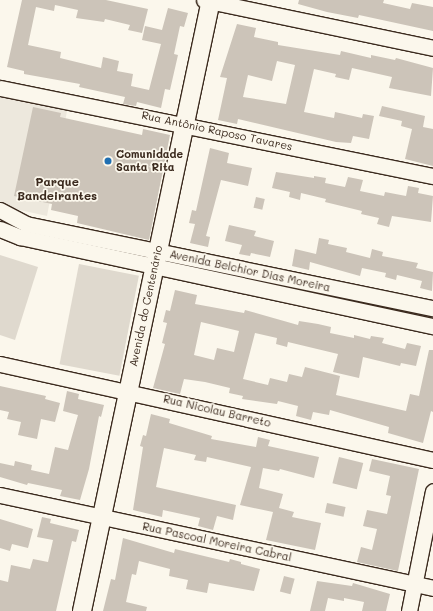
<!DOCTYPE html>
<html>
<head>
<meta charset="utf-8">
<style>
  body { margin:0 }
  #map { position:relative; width:433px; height:611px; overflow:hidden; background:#fbf7ec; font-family:Mali,sans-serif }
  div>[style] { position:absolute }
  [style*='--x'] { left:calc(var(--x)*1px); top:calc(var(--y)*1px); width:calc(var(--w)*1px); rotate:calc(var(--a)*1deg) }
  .built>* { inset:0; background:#ede8dd }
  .green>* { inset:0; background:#dfd9ce; transform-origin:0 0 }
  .building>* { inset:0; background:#ccc4b9; transform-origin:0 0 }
  .roads { filter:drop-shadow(1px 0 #3b2a1e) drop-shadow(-1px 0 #3b2a1e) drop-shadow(0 1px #3b2a1e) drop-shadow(0 -1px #3b2a1e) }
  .minor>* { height:15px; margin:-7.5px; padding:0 7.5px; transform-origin:7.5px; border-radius:7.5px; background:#fbf7ec }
  .tertiary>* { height:18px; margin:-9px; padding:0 9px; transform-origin:9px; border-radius:9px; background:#fbf7ec }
  .dots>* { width:11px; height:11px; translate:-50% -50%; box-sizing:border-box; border:2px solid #fbf7ec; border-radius:50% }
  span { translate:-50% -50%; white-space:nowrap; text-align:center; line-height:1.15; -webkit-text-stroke:3.5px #fbf7ec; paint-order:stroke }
  .street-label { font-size:11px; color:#3b2a1e }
  .poi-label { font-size:11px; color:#3b2a1e; font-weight:700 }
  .left { translate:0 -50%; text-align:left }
  .neighbourhood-label { font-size:12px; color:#3b2a1e; font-weight:700 }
</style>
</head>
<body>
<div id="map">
  <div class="built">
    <i style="clip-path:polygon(0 97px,67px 111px,47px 216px,15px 209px,0 203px)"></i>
  </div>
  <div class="green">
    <i style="clip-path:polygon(0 255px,38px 267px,15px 340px,0 335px)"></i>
    <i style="left:79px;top:264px;width:61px;height:102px;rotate:11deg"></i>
  </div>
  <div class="building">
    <i style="clip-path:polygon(22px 0,106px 0,148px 9px,142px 33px,128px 30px,130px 25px,105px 19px,104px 22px,76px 18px,78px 10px,55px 5px,54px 11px,36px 7px,28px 45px,61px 52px,60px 58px,101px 68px,103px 57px,119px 61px,117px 71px,133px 74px,131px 86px,149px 90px,161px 44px,142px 40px,145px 26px,162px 30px,168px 8px,188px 13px,184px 27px,180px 26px,174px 54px,178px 55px,170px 90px,165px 89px,161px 108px,137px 102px,136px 106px,123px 104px,125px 97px,79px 87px,80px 84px,24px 74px,24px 71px,7px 67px)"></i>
    <i style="clip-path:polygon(299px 0,384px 0,383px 3px,410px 9px,412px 3px,433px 7px,433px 31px,359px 15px,358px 18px,327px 12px,298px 4px)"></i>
    <i style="clip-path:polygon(evenodd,237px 24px,256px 28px,254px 37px,278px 42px,278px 45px,340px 55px,341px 51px,371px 58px,371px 55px,395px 60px,396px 58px,433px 68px,431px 96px,389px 88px,392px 77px,352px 68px,349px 80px,335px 77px,336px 74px,314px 69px,304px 112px,334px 118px,335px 112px,362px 118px,363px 114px,374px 116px,369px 139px,353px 136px,351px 143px,336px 142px,238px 119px,237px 124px,218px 120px,227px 78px,220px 77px,237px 24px,277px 61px,295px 65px,286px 104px,243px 97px,248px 75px,272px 81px,277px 61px)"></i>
    <i style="clip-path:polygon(382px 106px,425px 116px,423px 127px,433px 129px,433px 166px,405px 159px,412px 129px,401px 126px,402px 121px,379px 116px)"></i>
    <i style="clip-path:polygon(33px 107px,61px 113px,60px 117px,142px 135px,143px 129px,170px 135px,149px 240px,77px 223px,78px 216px,51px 210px,52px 204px,14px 196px)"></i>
    <i style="clip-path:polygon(210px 148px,229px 153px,227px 163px,252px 168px,248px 186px,221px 180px,206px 236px,210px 237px,208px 247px,190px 243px,195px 224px,189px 223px,192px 210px,196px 211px)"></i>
    <i style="clip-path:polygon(276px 172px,314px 178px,314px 176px,326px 178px,325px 183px,345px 187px,348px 177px,363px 180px,360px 191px,384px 196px,385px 192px,406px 196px,408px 186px,419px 188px,418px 193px,433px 196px,431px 222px,392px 216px,389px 227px,377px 224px,379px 218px,361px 214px,362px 211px,325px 202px,326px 199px,301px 193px,300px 200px,289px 197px,290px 192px,272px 188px)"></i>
    <i style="left:256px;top:197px;width:9px;height:11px;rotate:13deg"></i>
    <i style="clip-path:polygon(229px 225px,256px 231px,254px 236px,274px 241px,270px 257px,251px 253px,250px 256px,239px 254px,242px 245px,225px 241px)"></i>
    <i style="clip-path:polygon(319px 238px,329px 240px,328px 244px,347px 248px,346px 252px,370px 258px,372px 249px,383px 252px,382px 256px,418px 263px,416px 268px,433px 272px,432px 291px,420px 288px,422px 281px,397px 275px,396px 280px,385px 277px,386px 273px,362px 268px,360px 276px,310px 262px,309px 270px,292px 266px,295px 249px,316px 254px)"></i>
    <i style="clip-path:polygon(evenodd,175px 290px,197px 295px,195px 304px,244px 313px,245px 310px,298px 325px,299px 321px,318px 324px,331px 327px,330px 333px,354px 338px,354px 335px,370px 339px,371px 336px,384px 338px,382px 343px,405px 349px,407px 343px,421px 346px,416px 366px,401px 363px,400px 366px,363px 357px,359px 378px,333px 372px,338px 354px,288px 342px,287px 347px,276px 344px,277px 338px,255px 333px,243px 379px,268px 385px,270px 378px,287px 382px,289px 374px,302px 377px,305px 367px,340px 376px,336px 395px,406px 411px,410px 394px,419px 396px,429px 350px,433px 350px,433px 412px,431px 411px,423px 443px,388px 433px,389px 427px,330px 410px,329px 415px,313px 412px,311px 420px,296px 416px,298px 406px,278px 401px,277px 404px,242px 399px,243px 396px,229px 393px,230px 388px,205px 382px,184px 379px,180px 394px,153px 388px,165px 344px,162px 343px,167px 323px,163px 322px,166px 310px,170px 311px,175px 290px,201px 322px,239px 331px,234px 352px,217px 348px,214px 360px,194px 355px,201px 322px)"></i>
    <i style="clip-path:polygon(0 386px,46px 396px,45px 399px,60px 403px,55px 422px,41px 419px,37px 439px,18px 435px,21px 422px,7px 419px,9px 412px,0 410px)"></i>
    <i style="clip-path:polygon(67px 391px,79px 394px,78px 399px,104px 405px,101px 417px,99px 416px,89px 469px,80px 500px,60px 496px,62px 490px,28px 483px,27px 485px,0 477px,0 463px,14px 466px,15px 461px,32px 465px,31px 470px,49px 474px,55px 447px,68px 450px,78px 415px,63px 411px)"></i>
    <i style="clip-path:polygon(151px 414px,170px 419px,169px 423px,212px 436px,211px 439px,256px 447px,258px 437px,270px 440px,268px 446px,319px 457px,314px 478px,280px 469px,279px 471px,263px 468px,259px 488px,283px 494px,279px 508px,294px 512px,292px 517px,321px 523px,315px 550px,266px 540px,273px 512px,240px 505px,251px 467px,207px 457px,206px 462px,194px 460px,196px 455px,164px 448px,156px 487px,236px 505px,233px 520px,217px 516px,213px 530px,198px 526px,200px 518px,163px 510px,162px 517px,133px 510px,143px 447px,140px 446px,143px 435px,146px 436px)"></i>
    <i style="left:339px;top:457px;width:25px;height:27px;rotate:14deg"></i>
    <i style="clip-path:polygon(372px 459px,419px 469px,398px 571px,357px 562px,361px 547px,372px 550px,377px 529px,363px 526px,367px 510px,387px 514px,391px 496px,386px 495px,390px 476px,369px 471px)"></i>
    <i style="left:327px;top:503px;width:19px;height:10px;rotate:12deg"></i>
    <i style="clip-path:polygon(42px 517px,51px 519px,50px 523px,79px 530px,76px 542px,72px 541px,56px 611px,0 611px,0 580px,8px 582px,11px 565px,30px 569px,33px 559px,48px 562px,53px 540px,37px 537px)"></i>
    <i style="clip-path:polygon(0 519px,33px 529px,28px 548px,12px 544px,10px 551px,0 548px)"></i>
    <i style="clip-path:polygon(123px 538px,174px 553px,175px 549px,229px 562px,230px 559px,241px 562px,241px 564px,260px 569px,254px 591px,209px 583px,207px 593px,186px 589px,188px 580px,169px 576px,170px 569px,139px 561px,136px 575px,132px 574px,126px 602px,147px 607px,146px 611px,103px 611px,111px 579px,115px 580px)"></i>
    <i style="left:284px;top:576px;width:11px;height:16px;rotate:15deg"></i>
    <i style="clip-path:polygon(317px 581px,352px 586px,353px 583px,390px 594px,386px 611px,362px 611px,364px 602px,344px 598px,344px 601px,328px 598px,325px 611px,310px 611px)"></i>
  </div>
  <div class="roads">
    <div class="minor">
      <i style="--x:204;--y:0;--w:234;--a:11.8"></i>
      <i style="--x:0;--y:88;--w:442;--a:11.5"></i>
      <i style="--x:0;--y:210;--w:30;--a:28"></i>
      <i style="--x:26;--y:224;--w:416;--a:11.7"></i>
      <i style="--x:0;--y:229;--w:22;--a:22"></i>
      <i style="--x:20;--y:237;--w:422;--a:12.2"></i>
      <i style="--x:0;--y:364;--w:444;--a:12.5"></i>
      <i style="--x:0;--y:495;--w:443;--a:12.1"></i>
      <i style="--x:409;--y:611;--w:122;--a:-78.7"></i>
    </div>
    <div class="tertiary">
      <i style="--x:82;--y:611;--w:624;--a:-78.08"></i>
    </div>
  </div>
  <div class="dots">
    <i style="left:108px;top:161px;background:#1f6fb2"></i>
  </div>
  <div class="street-label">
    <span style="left:217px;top:131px;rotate:12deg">Rua Antônio Raposo Tavares</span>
    <span style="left:250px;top:271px;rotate:12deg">Avenida Belchior Dias Moreira</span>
    <span style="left:146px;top:306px;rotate:-78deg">Avenida do Centenário</span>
    <span style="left:217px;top:411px;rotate:13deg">Rua Nicolau Barreto</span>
    <span style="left:217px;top:542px;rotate:12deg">Rua Pascoal Moreira Cabral</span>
  </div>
  <div class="poi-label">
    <span class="left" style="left:116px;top:161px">Comunidade<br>Santa Rita</span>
  </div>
  <div class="neighbourhood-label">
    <span style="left:57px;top:189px">Parque<br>Bandeirantes</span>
  </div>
</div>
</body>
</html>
